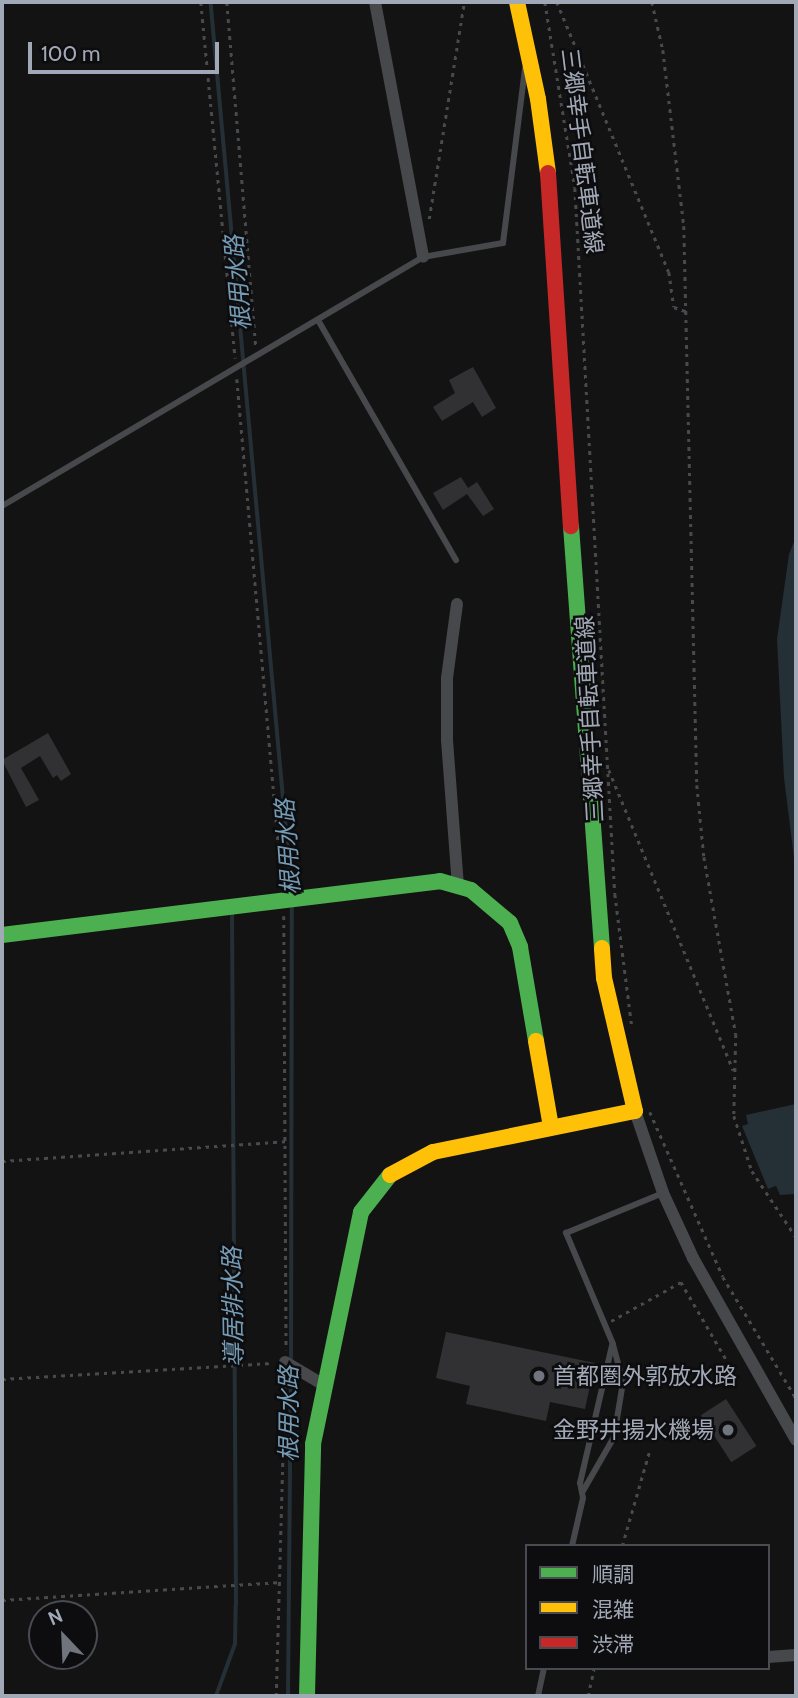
<!DOCTYPE html>
<html>
<head>
<meta charset="utf-8">
<style>
  body { margin:0 }
  #map { position:relative; width:798px; height:1698px; overflow:hidden; background:#131313; font-family:Cabin,"Noto Sans JP",sans-serif }
  div>[style] { position:absolute }
  [style*='--x'] { left:calc(var(--x)*1px); top:calc(var(--y)*1px); width:calc(var(--w)*1px); rotate:calc(var(--a)*1deg) }
  .water>* { inset:0; background:#252f36 }
  .stream>* { height:3.5px; margin:-1.75px; padding:0 1.75px; transform-origin:1.75px; border-radius:1.75px; background:#252f36 }
  .building>* { inset:0; background:#313133; transform-origin:0 0 }
  .path>* { height:2.5px; margin-top:-1.25px; transform-origin:0; background:repeating-linear-gradient(90deg,#484a4e 0 3.5px,transparent 0 8.5px) }
  .lane>* { height:6px; margin:-3px; padding:0 3px; transform-origin:3px; border-radius:3px; background:#47484c }
  .street>* { height:12px; margin:-6px; padding:0 6px; transform-origin:6px; border-radius:6px; background:#47484c }
  .fast>* { height:16px; margin:-8px; padding:0 8px; transform-origin:8px; border-radius:8px; background:#4caf50 }
  .slow>* { height:16px; margin:-8px; padding:0 8px; transform-origin:8px; border-radius:8px; background:#ffc107 }
  .jam>* { height:16px; margin:-8px; padding:0 8px; transform-origin:8px; border-radius:8px; background:#c62828 }
  .dots>* { width:19px; height:19px; translate:-50% -50%; box-sizing:border-box; border:4px solid #0d0d0f; border-radius:50% }
  span { translate:-50% -50%; white-space:nowrap; text-align:center; line-height:1.15; -webkit-text-stroke:5px #0d0d0f; paint-order:stroke }
  .street-label { font-size:23px; color:#a2a9b6 }
  .poi-label { font-size:23px; color:#a2a9b6 }
  .left { translate:0 -50%; text-align:left }
  .right { translate:-100% -50%; text-align:right }
  .water-label { font-size:24px; color:#759bb5; font-style:italic }
  .frame { position:absolute; inset:0; border:4px solid #a2a9b6; pointer-events:none }
  .legend { position:absolute; left:525px; top:1544px; width:245px; height:126px; box-sizing:border-box; background:#0d0d0f; border:2px solid #494b52; margin:0; padding:9px 12px; list-style:none; font-size:21px; color:#a2a9b6 }
  .legend li { display:flex; align-items:center; gap:14px; height:35px }
  .legend b { width:35px; border:2px solid #494b52 }
  .north { position:absolute; left:28px; top:1600px; width:70px; height:70px; box-sizing:border-box; background:#0d0d0f; border:2px solid #494b52; border-radius:50%; rotate:337deg; font-size:19px; font-weight:700; line-height:28px; text-align:center; color:#a2a9b6 }
  .north::after { content:''; display:block; margin:auto; width:24px; height:32px; background:#70747d; clip-path:polygon(50% 0,100% 100%,50% 72%,0 100%) }
  .scale { position:absolute; left:28px; top:42px; width:191px; height:32px; box-sizing:border-box; border:4px solid #a2a9b6; border-top:0; padding-left:9px; font-size:21px; line-height:24px; white-space:nowrap; color:#a2a9b6; -webkit-text-stroke:5px #0d0d0f; paint-order:stroke }
</style>
</head>
<body>
<div id="map">
  <div class="water">
    <i style="clip-path:polygon(796px 537px,796px 874px,784px 778px,777px 639px,789px 554px)"></i>
    <i style="clip-path:polygon(796px 1104px,796px 1194px,780px 1195px,776px 1186px,768px 1189px,742px 1126px,748px 1124px,746px 1115px)"></i>
  </div>
  <div class="stream">
    <i style="--x:211;--y:2;--w:894;--a:84.8"></i>
    <i style="--x:291;--y:1361;--w:454;--a:-89.9"></i>
    <i style="--x:216;--y:1696;--w:55;--a:-69.9"></i>
    <i style="--x:235;--y:1644;--w:39;--a:-89"></i>
    <i style="--x:236;--y:1605;--w:691;--a:-90.33"></i>
    <i style="--x:288;--y:1696;--w:327;--a:-89.5"></i>
  </div>
  <div class="building">
    <i style="clip-path:polygon(473px 367px,496px 408px,482px 417px,473px 402px,442px 421px,433px 407px,455px 393px,449px 380px)"></i>
    <i style="clip-path:polygon(461px 477px,468px 488px,477px 482px,494px 509px,483px 516px,467px 494px,443px 510px,433px 493px)"></i>
    <i style="clip-path:polygon(48px 733px,71px 774px,61px 781px,57px 775px,53px 778px,40px 756px,21px 768px,39px 800px,26px 807px,2px 760px)"></i>
    <i style="clip-path:polygon(446px 1332px,595px 1363px,585px 1409px,550px 1402px,546px 1421px,466px 1404px,470px 1386px,436px 1378px)"></i>
    <i style="left:726px;top:1399px;width:56px;height:30px;rotate:57deg"></i>
  </div>
  <div class="path">
    <i style="--x:201;--y:2;--w:358;--a:84.5"></i>
    <i style="--x:227;--y:2;--w:344;--a:85.2"></i>
    <i style="--x:545;--y:2;--w:188;--a:80.8"></i>
    <i style="--x:575;--y:188;--w:707;--a:86.76"></i>
    <i style="--x:615;--y:894;--w:134;--a:82.7"></i>
    <i style="--x:557;--y:2;--w:292;--a:67.5"></i>
    <i style="--x:669;--y:272;--w:35;--a:82"></i>
    <i style="--x:674;--y:307;--w:15;--a:20"></i>
    <i style="--x:652;--y:2;--w:49;--a:77.1"></i>
    <i style="--x:663;--y:50;--w:177;--a:83.2"></i>
    <i style="--x:684;--y:226;--w:559;--a:88.67"></i>
    <i style="--x:697;--y:785;--w:72;--a:84.4"></i>
    <i style="--x:704;--y:857;--w:180;--a:79.8"></i>
    <i style="--x:736;--y:1034;--w:82;--a:91.4"></i>
    <i style="--x:734;--y:1116;--w:58;--a:71.9"></i>
    <i style="--x:752;--y:1171;--w:79;--a:56.3"></i>
    <i style="--x:429;--y:219;--w:220;--a:-80.8"></i>
    <i style="--x:237;--y:379;--w:508;--a:84.92"></i>
    <i style="--x:609;--y:770;--w:325;--a:67.5"></i>
    <i style="--x:284;--y:916;--w:434;--a:89.7"></i>
    <i style="--x:650;--y:1112;--w:180;--a:66.1"></i>
    <i style="--x:723;--y:1277;--w:141;--a:58.9"></i>
    <i style="--x:2;--y:1161;--w:284;--a:-4"></i>
    <i style="--x:611;--y:1321;--w:80;--a:-29.1"></i>
    <i style="--x:681;--y:1282;--w:89;--a:59.7"></i>
    <i style="--x:2;--y:1379;--w:270;--a:-3.4"></i>
    <i style="--x:622;--y:1546;--w:101;--a:-73.9"></i>
    <i style="--x:2;--y:1600;--w:280;--a:-3.7"></i>
    <i style="--x:276;--y:1696;--w:318;--a:-88.4"></i>
    <i style="--x:588;--y:1696;--w:29;--a:-78"></i>
  </div>
  <div class="lane">
    <i style="--x:318;--y:320;--w:277;--a:60.1"></i>
    <i style="--x:2;--y:506;--w:489;--a:-30.6"></i>
    <i style="--x:423;--y:257;--w:81;--a:-9.9"></i>
    <i style="--x:503;--y:243;--w:176;--a:-82.8"></i>
    <i style="--x:583;--y:1491;--w:62;--a:-60.1"></i>
    <i style="--x:614;--y:1437;--w:56;--a:-80.7"></i>
    <i style="--x:623;--y:1382;--w:39;--a:-105"></i>
    <i style="--x:613;--y:1344;--w:121;--a:-112.9"></i>
    <i style="--x:566;--y:1233;--w:105;--a:-22.4"></i>
    <i style="--x:572;--y:1546;--w:49;--a:-77.1"></i>
    <i style="--x:583;--y:1498;--w:15;--a:-101"></i>
    <i style="--x:580;--y:1483;--w:142;--a:-76.9"></i>
    <i style="--x:538;--y:1696;--w:29;--a:-78"></i>
  </div>
  <div class="street">
    <i style="--x:375;--y:2;--w:259;--a:79.3"></i>
    <i style="--x:457;--y:604;--w:75;--a:97.7"></i>
    <i style="--x:447;--y:678;--w:62;--a:90"></i>
    <i style="--x:447;--y:740;--w:146;--a:85.7"></i>
    <i style="--x:635;--y:1111;--w:87;--a:71.1"></i>
    <i style="--x:663;--y:1193;--w:72;--a:65.2"></i>
    <i style="--x:693;--y:1258;--w:209;--a:60.5"></i>
    <i style="--x:285;--y:1362;--w:45;--a:30.5"></i>
    <i style="--x:768;--y:1657;--w:28;--a:-4"></i>
  </div>
  <div class="fast">
    <i style="--x:571;--y:526;--w:423;--a:85.8"></i>
    <i style="--x:2;--y:935;--w:441;--a:-7"></i>
    <i style="--x:440;--y:881;--w:32;--a:16"></i>
    <i style="--x:471;--y:890;--w:51;--a:40.2"></i>
    <i style="--x:510;--y:923;--w:26;--a:67"></i>
    <i style="--x:520;--y:947;--w:95;--a:80.3"></i>
    <i style="--x:307;--y:1696;--w:252;--a:-88.6"></i>
    <i style="--x:313;--y:1444;--w:237;--a:-78.3"></i>
    <i style="--x:361;--y:1212;--w:47;--a:-51.9"></i>
  </div>
  <div class="slow">
    <i style="--x:517;--y:2;--w:99;--a:77.8"></i>
    <i style="--x:538;--y:99;--w:75;--a:82.3"></i>
    <i style="--x:536;--y:1041;--w:87;--a:80.1"></i>
    <i style="--x:390;--y:1175;--w:49;--a:-28.1"></i>
    <i style="--x:433;--y:1152;--w:206;--a:-11.5"></i>
    <i style="--x:635;--y:1111;--w:137;--a:-103.1"></i>
    <i style="--x:604;--y:978;--w:30;--a:-94"></i>
  </div>
  <div class="jam">
    <i style="--x:548;--y:173;--w:354;--a:86.3"></i>
  </div>
  <div class="dots">
    <i style="left:539px;top:1376px;background:#70747d"></i>
    <i style="left:728px;top:1430px;background:#70747d"></i>
  </div>
  <div class="street-label">
    <span style="left:582px;top:151px;rotate:83deg">三郷幸手自転車道線</span>
    <span style="left:590px;top:719px;rotate:-93deg">三郷幸手自転車道線</span>
  </div>
  <div class="poi-label">
    <span class="left" style="left:553px;top:1376px">首都圏外郭放水路</span>
    <span class="right" style="left:714px;top:1430px">金野井揚水機場</span>
  </div>
  <div class="water-label">
    <span style="left:238px;top:283px;rotate:-95deg">根用水路</span>
    <span style="left:288px;top:847px;rotate:-94deg">根用水路</span>
    <span style="left:233px;top:1307px;rotate:-91deg">導居排水路</span>
    <span style="left:289px;top:1414px;rotate:-90deg">根用水路</span>
  </div>
  <div class="frame"></div>
  <ul class="legend">
  <li><b style="height:9px;background:#4caf50"></b>順調</li>
  <li><b style="height:9px;background:#ffc107"></b>混雑</li>
  <li><b style="height:9px;background:#c62828"></b>渋滞</li>
  </ul>
  <div class="north">N</div>
  <div class="scale">100 m</div>
</div>
</body>
</html>
